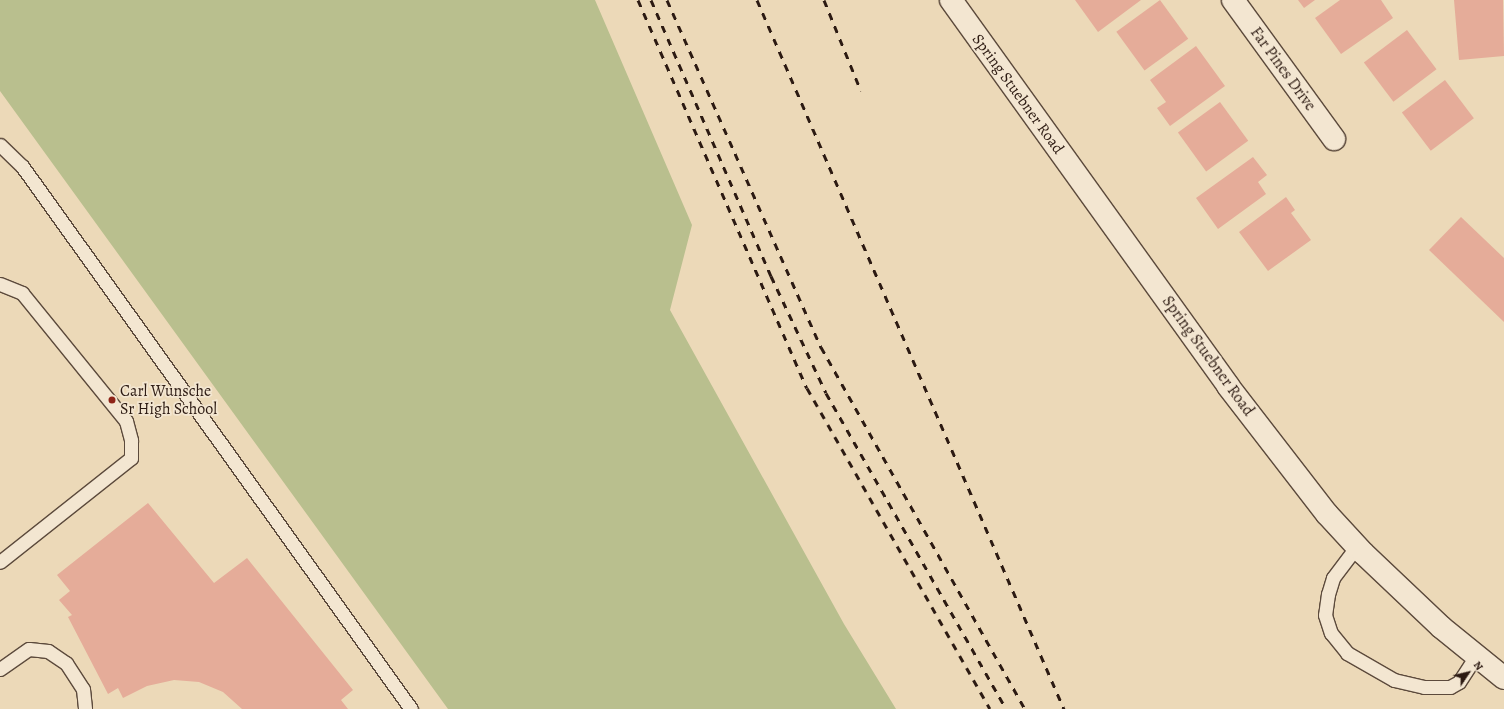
<!DOCTYPE html>
<html>
<head>
<meta charset="utf-8">
<style>
  body { margin:0 }
  #map { position:relative; width:1504px; height:709px; overflow:hidden; background:#ecd9b8; font-family:Alegreya,serif }
  div>[style] { position:absolute }
  [style*='--x'] { left:calc(var(--x)*1px); top:calc(var(--y)*1px); width:calc(var(--w)*1px); rotate:calc(var(--a)*1deg) }
  .green>* { inset:0; background:#b9bf8e }
  .building>* { inset:0; background:#e5ac99; transform-origin:0 0 }
  .roads { filter:drop-shadow(1px 0 #5c4a3c) drop-shadow(-1px 0 #5c4a3c) drop-shadow(0 1px #5c4a3c) drop-shadow(0 -1px #5c4a3c) }
  .service>* { height:13px; margin:-6.5px; padding:0 6.5px; transform-origin:6.5px; border-radius:6.5px; background:#f3e6d1 }
  .minor>* { height:22px; margin:-11px; padding:0 11px; transform-origin:11px; border-radius:11px; background:#f3e6d1 }
  .secondary>* { height:22px; margin:-11px; padding:0 11px; transform-origin:11px; border-radius:11px; background:#f3e6d1 }
  .rail>* { height:3px; margin-top:-1.5px; transform-origin:0; background:repeating-linear-gradient(90deg,#2c1a12 0 7px,transparent 0 14px) }
  .dots>* { width:11px; height:11px; translate:-50% -50%; box-sizing:border-box; border:2px solid #f3e6d1; border-radius:50% }
  span { translate:-50% -50%; white-space:nowrap; text-align:center; line-height:1.15; -webkit-text-stroke:3.5px #f3e6d1; paint-order:stroke }
  .street-label { font-size:16px; color:#2c1a12 }
  .poi-label { font-size:16px; color:#2c1a12 }
  .left { translate:0 -50%; text-align:left }
  .north { position:absolute; left:1448px; top:653px; width:40px; height:40px; -webkit-text-stroke:3px #f3e6d1; paint-order:stroke; rotate:55deg; font-size:11px; font-weight:700; line-height:16px; text-align:center; color:#2c1a12 }
  .north::after { content:''; display:block; margin:auto; width:14px; height:18px; background:#2c1a12; clip-path:polygon(50% 0,100% 100%,50% 72%,0 100%) }
</style>
</head>
<body>
<div id="map">
  <div class="green">
    <i style="clip-path:polygon(0 0,595px 0,692px 225px,670px 310px,844px 624px,896px 709px,448px 709px,0 91px)"></i>
  </div>
  <div class="building">
    <i style="clip-path:polygon(1075px 0,1141px 0,1098px 32px)"></i>
    <i style="left:1160px;top:0;width:48px;height:54px;rotate:54deg"></i>
    <i style="clip-path:polygon(1298px 0,1315px 0,1304px 8px)"></i>
    <i style="clip-path:polygon(1340px 0,1381px 0,1393px 18px,1341px 54px,1315px 18px)"></i>
    <i style="clip-path:polygon(1454px 0,1503px 0,1504px 56px,1459px 60px)"></i>
    <i style="left:1407px;top:30px;width:49px;height:54px;rotate:53deg"></i>
    <i style="clip-path:polygon(1196px 46px,1225px 86px,1170px 126px,1157px 108px,1166px 102px,1150px 80px)"></i>
    <i style="left:1445px;top:80px;width:48px;height:54px;rotate:53deg"></i>
    <i style="left:1220px;top:102px;width:48px;height:52px;rotate:54deg"></i>
    <i style="clip-path:polygon(1253px 157px,1267px 175px,1258px 182px,1266px 194px,1218px 229px,1196px 198px)"></i>
    <i style="clip-path:polygon(1286px 197px,1295px 210px,1291px 213px,1311px 240px,1268px 271px,1239px 232px)"></i>
    <i style="clip-path:polygon(1461px 217px,1504px 258px,1504px 322px,1429px 250px)"></i>
    <i style="clip-path:polygon(148px 503px,214px 583px,247px 558px,353px 690px,341px 700px,348px 709px,242px 709px,223px 692px,199px 682px,174px 680px,147px 686px,123px 698px,118px 688px,108px 694px,68px 617px,72px 615px,59px 600px,70px 591px,57px 575px)"></i>
  </div>
  <div class="roads">
    <div class="service">
      <i style="--x:0;--y:145;--w:30;--a:44"></i>
      <i style="--x:22;--y:166;--w:668;--a:54.38"></i>
      <i style="--x:0;--y:284;--w:24;--a:22"></i>
      <i style="--x:22;--y:293;--w:165;--a:50.9"></i>
      <i style="--x:126;--y:421;--w:20;--a:75"></i>
      <i style="--x:131;--y:440;--w:18;--a:90"></i>
      <i style="--x:131;--y:458;--w:167;--a:141.6"></i>
      <i style="--x:1357;--y:546;--w:40;--a:127"></i>
      <i style="--x:1333;--y:578;--w:17;--a:107"></i>
      <i style="--x:1328;--y:594;--w:21;--a:98"></i>
      <i style="--x:1325;--y:615;--w:19;--a:72"></i>
      <i style="--x:1331;--y:633;--w:26;--a:51"></i>
      <i style="--x:1347;--y:653;--w:54;--a:29.9"></i>
      <i style="--x:1394;--y:680;--w:31;--a:13"></i>
      <i style="--x:1424;--y:687;--w:26;--a:0"></i>
      <i style="--x:1450;--y:687;--w:10;--a:-29"></i>
      <i style="--x:1459;--y:682;--w:31;--a:-57"></i>
      <i style="--x:0;--y:669;--w:35;--a:-35"></i>
      <i style="--x:29;--y:649;--w:19;--a:6"></i>
      <i style="--x:48;--y:651;--w:22;--a:34"></i>
      <i style="--x:66;--y:663;--w:31;--a:57"></i>
      <i style="--x:83;--y:689;--w:20;--a:84"></i>
    </div>
    <div class="minor">
      <i style="--x:1233;--y:0;--w:172;--a:54"></i>
    </div>
    <div class="secondary">
      <i style="--x:951;--y:0;--w:475;--a:54.3"></i>
      <i style="--x:1228;--y:386;--w:162;--a:52.3"></i>
      <i style="--x:1327;--y:514;--w:53;--a:47.3"></i>
      <i style="--x:1363;--y:553;--w:108;--a:43.5"></i>
      <i style="--x:1441;--y:627;--w:81;--a:39"></i>
    </div>
  </div>
  <div class="rail">
    <i style="--x:638;--y:0;--w:423;--a:66.5"></i>
    <i style="--x:807;--y:388;--w:369;--a:60.3"></i>
    <i style="--x:651;--y:0;--w:301;--a:66.5"></i>
    <i style="--x:771;--y:276;--w:129;--a:64.8"></i>
    <i style="--x:826;--y:393;--w:364;--a:60.3"></i>
    <i style="--x:667;--y:0;--w:380;--a:66.1"></i>
    <i style="--x:821;--y:347;--w:416;--a:60.6"></i>
    <i style="--x:757;--y:0;--w:773;--a:66.59"></i>
    <i style="--x:824;--y:0;--w:98;--a:67.9"></i>
  </div>
  <div class="dots">
    <i style="left:112px;top:400px;background:#8f2418"></i>
  </div>
  <div class="street-label">
    <span style="left:1283px;top:69px;rotate:54deg">Far Pines Drive</span>
    <span style="left:1018px;top:94px;rotate:54deg">Spring Stuebner Road</span>
    <span style="left:1208px;top:356px;rotate:54deg">Spring Stuebner Road</span>
  </div>
  <div class="poi-label">
    <span class="left" style="left:120px;top:400px">Carl Wunsche<br>Sr High School</span>
  </div>
  <div class="north">N</div>
</div>
</body>
</html>
